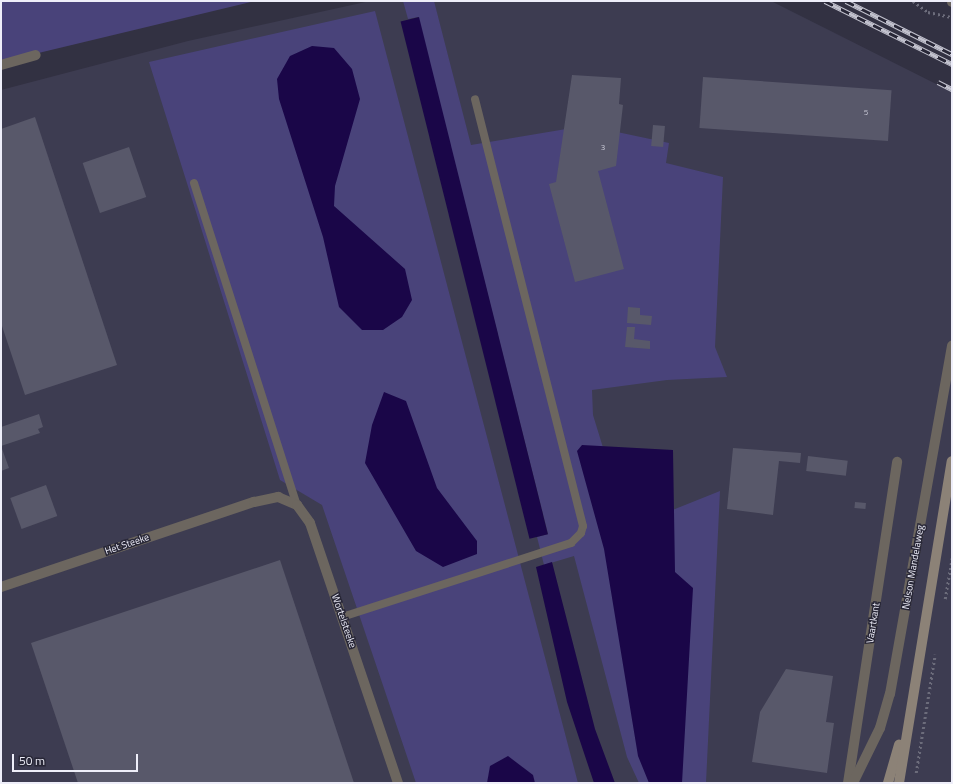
<!DOCTYPE html>
<html>
<head>
<meta charset="utf-8">
<style>
  body { margin:0 }
  #map { position:relative; width:953px; height:784px; overflow:hidden; background:#323142; font-family:"Titillium Web",sans-serif }
  div>[style] { position:absolute }
  [style*='--x'] { left:calc(var(--x)*1px); top:calc(var(--y)*1px); width:calc(var(--w)*1px); rotate:calc(var(--a)*1deg) }
  .built>* { inset:0; background:#3d3c51 }
  .green>* { inset:0; background:#49437a }
  .water>* { inset:0; background:#1a0648; transform-origin:0 0 }
  .building>* { inset:0; background:#58586a; transform-origin:0 0 }
  .path>* { height:2.5px; margin-top:-1.25px; transform-origin:0; background:repeating-linear-gradient(90deg,#6c6c7b 0 2px,transparent 0 5px) }
  .lane>* { height:8px; margin:-4px; padding:0 4px; transform-origin:4px; border-radius:4px; background:#6c665f }
  .street>* { height:10px; margin:-5px; padding:0 5px; transform-origin:5px; border-radius:5px; background:#6c665f }
  .secondary>* { height:10px; margin:-5px; padding:0 5px; transform-origin:5px; border-radius:5px; background:#8c8277 }
  .rail>* { height:4.5px; margin-top:-2.25px; transform-origin:0; background:repeating-linear-gradient(90deg,#282737 0 9px,#c2c2ce 0 18px); box-sizing:border-box; border-block:1px solid #c2c2ce }
  span { translate:-50% -50%; white-space:nowrap; text-align:center; line-height:1.15; -webkit-text-stroke:3px #282737; paint-order:stroke }
  .number-label { font-size:8px; color:#c8c8d5 }
  .number-label span { -webkit-text-stroke-width:0 }
  .street-label { font-size:10px; color:#eeeef9 }
  .frame { position:absolute; inset:0; border:2px solid #eeeef9; pointer-events:none }
  .scale { position:absolute; left:12px; top:754px; width:126px; height:18px; box-sizing:border-box; border:2px solid #eeeef9; border-top:0; padding-left:5px; font-size:12px; line-height:14px; white-space:nowrap; color:#eeeef9; -webkit-text-stroke:3px #282737; paint-order:stroke }
</style>
</head>
<body>
<div id="map">
  <div class="built">
    <i style="clip-path:polygon(370px 1px,771px 1px,952px 92px,952px 783px,1px 783px,1px 90px,188px 41px)"></i>
  </div>
  <div class="green">
    <i style="clip-path:polygon(1px 1px,255px 1px,1px 62px)"></i>
    <i style="clip-path:polygon(403px 1px,434px 1px,471px 145px,602px 123px,603px 129px,669px 143px,666px 163px,723px 177px,715px 347px,727px 377px,667px 380px,592px 390px,593px 415px,605px 454px,635px 525px,720px 491px,706px 783px,639px 783px,627px 757px,574px 556px,544px 565px,537px 537px,548px 534px,418px 17px,408px 19px)"></i>
    <i style="clip-path:polygon(375px 11px,578px 783px,416px 783px,322px 505px,280px 480px,149px 62px)"></i>
  </div>
  <div class="water">
    <i style="left:419px;top:17px;width:533px;height:19px;rotate:76deg"></i>
    <i style="clip-path:polygon(312px 46px,334px 48px,352px 69px,360px 99px,335px 186px,334px 206px,405px 269px,412px 300px,402px 317px,383px 330px,362px 330px,339px 307px,323px 237px,279px 99px,277px 79px,290px 56px)"></i>
    <i style="clip-path:polygon(384px 392px,406px 401px,437px 488px,477px 541px,477px 554px,443px 567px,416px 551px,365px 463px,372px 425px)"></i>
    <i style="clip-path:polygon(582px 445px,673px 450px,675px 572px,693px 588px,682px 783px,649px 783px,638px 756px,604px 549px,577px 451px)"></i>
    <i style="clip-path:polygon(552px 562px,595px 729px,615px 783px,594px 783px,567px 702px,536px 567px)"></i>
    <i style="clip-path:polygon(508px 756px,533px 775px,535px 783px,487px 783px,490px 766px)"></i>
  </div>
  <div class="building">
    <i style="clip-path:polygon(572px 75px,621px 78px,619px 104px,623px 105px,616px 166px,598px 171px,624px 269px,575px 282px,549px 184px,556px 182px)"></i>
    <i style="left:703px;top:77px;width:189px;height:51px;rotate:4deg"></i>
    <i style="clip-path:polygon(35px 117px,117px 365px,25px 395px,1px 323px,1px 129px)"></i>
    <i style="left:653px;top:125px;width:12px;height:21px;rotate:5deg"></i>
    <i style="left:129px;top:147px;width:53px;height:49px;rotate:71deg"></i>
    <i style="clip-path:polygon(628px 307px,640px 308px,640px 315px,652px 316px,651px 325px,627px 323px)"></i>
    <i style="clip-path:polygon(627px 327px,635px 327px,634px 339px,650px 341px,650px 349px,625px 347px)"></i>
    <i style="clip-path:polygon(39px 414px,43px 427px,38px 429px,40px 433px,1px 446px,9px 468px,1px 471px,1px 427px)"></i>
    <i style="clip-path:polygon(733px 448px,801px 453px,800px 463px,779px 461px,773px 515px,727px 509px)"></i>
    <i style="left:808px;top:456px;width:40px;height:15px;rotate:7deg"></i>
    <i style="left:46px;top:485px;width:33px;height:38px;rotate:70deg"></i>
    <i style="left:855px;top:502px;width:11px;height:6px;rotate:5deg"></i>
    <i style="clip-path:polygon(280px 560px,354px 783px,78px 783px,31px 643px)"></i>
    <i style="clip-path:polygon(786px 669px,833px 676px,826px 722px,834px 723px,827px 773px,752px 762px,760px 712px)"></i>
  </div>
  <div class="path">
    <i style="--x:913;--y:1;--w:19;--a:36"></i>
    <i style="--x:928;--y:12;--w:25;--a:12"></i>
    <i style="--x:945;--y:599;--w:42;--a:-80.3"></i>
    <i style="--x:916;--y:773;--w:120;--a:-80.9"></i>
  </div>
  <div class="lane">
    <i style="--x:194;--y:183;--w:338;--a:72.3"></i>
    <i style="--x:342;--y:617;--w:241;--a:-17.9"></i>
    <i style="--x:571;--y:543;--w:14;--a:-45"></i>
    <i style="--x:581;--y:533;--w:7;--a:-74"></i>
    <i style="--x:583;--y:526;--w:440;--a:-104.2"></i>
  </div>
  <div class="street">
    <i style="--x:952;--y:1;--w:1;--a:90"></i>
    <i style="--x:1;--y:65;--w:36;--a:-16"></i>
    <i style="--x:1;--y:587;--w:267;--a:-18.6"></i>
    <i style="--x:254;--y:502;--w:25;--a:-12"></i>
    <i style="--x:278;--y:497;--w:21;--a:23"></i>
    <i style="--x:297;--y:505;--w:22;--a:54"></i>
    <i style="--x:310;--y:523;--w:274;--a:71.3"></i>
    <i style="--x:848;--y:783;--w:325;--a:-81.3"></i>
    <i style="--x:853;--y:783;--w:61;--a:-63.9"></i>
    <i style="--x:880;--y:728;--w:35;--a:-74"></i>
    <i style="--x:890;--y:694;--w:354;--a:-79.9"></i>
  </div>
  <div class="secondary">
    <i style="--x:888;--y:783;--w:40;--a:-74"></i>
    <i style="--x:899;--y:783;--w:326;--a:-80.7"></i>
  </div>
  <div class="rail">
    <i style="--x:825;--y:1;--w:142;--a:26.4"></i>
    <i style="--x:846;--y:1;--w:119;--a:26.6"></i>
    <i style="--x:938;--y:82;--w:16;--a:27"></i>
  </div>
  <div class="number-label">
    <span style="left:866px;top:113px">5</span>
    <span style="left:603px;top:148px">3</span>
  </div>
  <div class="street-label">
    <span style="left:127px;top:544px;rotate:-19deg">Het Steeke</span>
    <span style="left:913px;top:567px;rotate:-80deg">Nelson Mandelaweg</span>
    <span style="left:344px;top:621px;rotate:71deg">Wortelsteeke</span>
    <span style="left:873px;top:623px;rotate:-81deg">Vaartkant</span>
  </div>
  <div class="frame"></div>
  <div class="scale">50 m</div>
</div>
</body>
</html>
